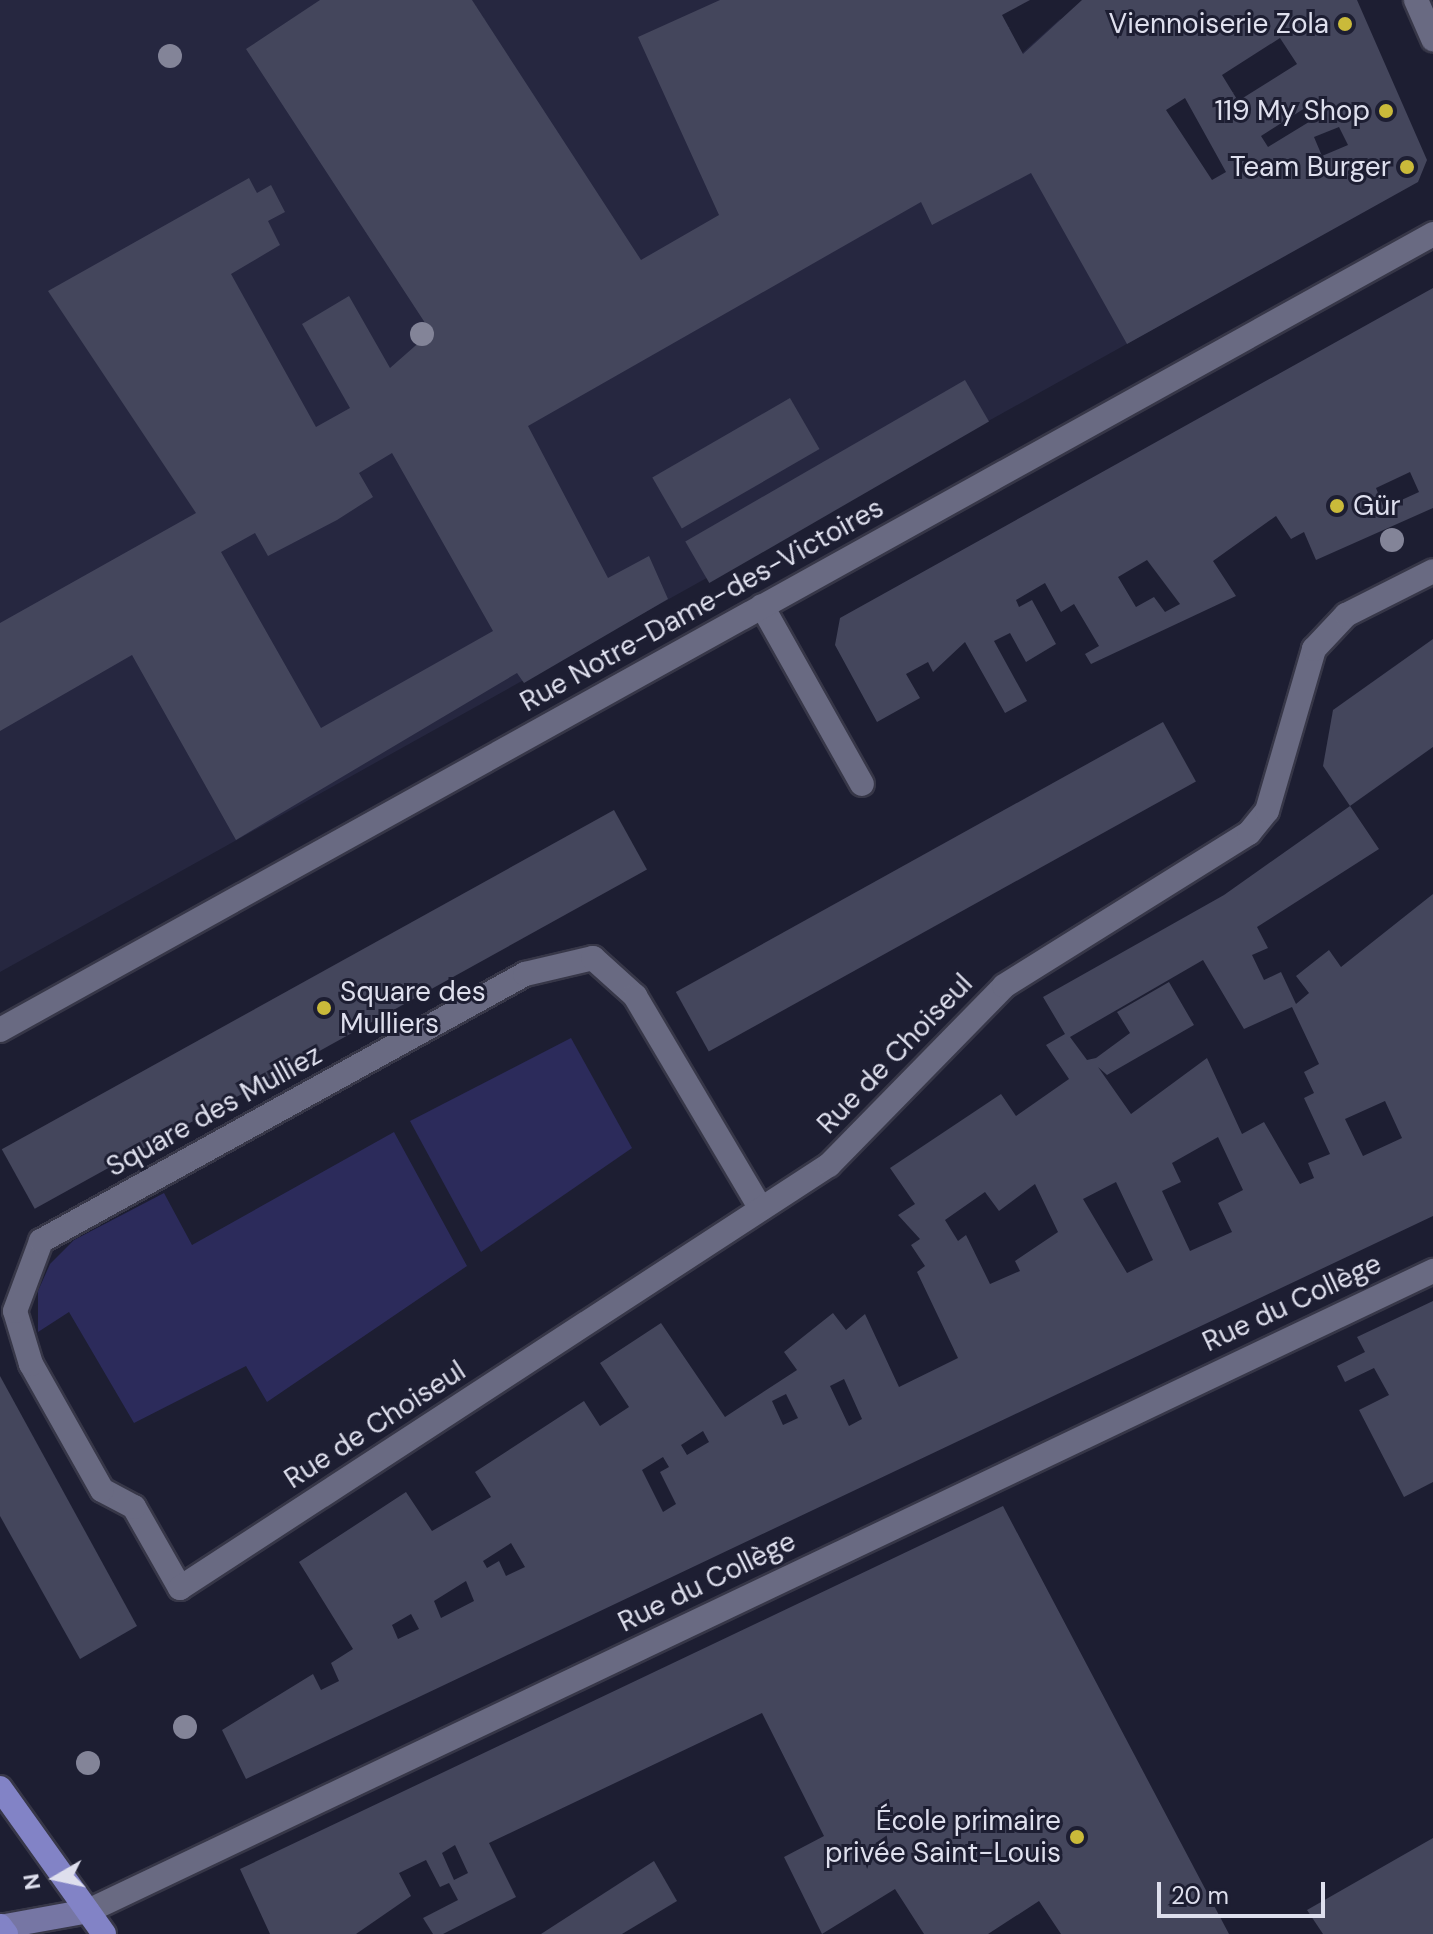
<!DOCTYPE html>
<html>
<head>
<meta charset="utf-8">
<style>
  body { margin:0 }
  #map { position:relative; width:1433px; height:1934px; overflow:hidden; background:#1d1e32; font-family:"DM Sans",sans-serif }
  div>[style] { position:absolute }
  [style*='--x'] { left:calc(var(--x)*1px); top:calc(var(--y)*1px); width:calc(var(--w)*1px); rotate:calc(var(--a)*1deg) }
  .built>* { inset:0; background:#262740 }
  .green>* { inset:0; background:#2c2b5b }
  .building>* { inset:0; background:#44465c; transform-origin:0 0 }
  .roads { filter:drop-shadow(2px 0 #373748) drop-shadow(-2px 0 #373748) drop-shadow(0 2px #373748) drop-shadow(0 -2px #373748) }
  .lane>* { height:24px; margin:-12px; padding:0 12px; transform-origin:12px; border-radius:12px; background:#696a82 }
  .street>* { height:24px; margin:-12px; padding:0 12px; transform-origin:12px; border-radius:12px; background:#696a82 }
  .secondary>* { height:24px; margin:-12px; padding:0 12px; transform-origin:12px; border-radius:12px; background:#7676a4 }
  .primary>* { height:24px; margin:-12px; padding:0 12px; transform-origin:12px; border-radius:12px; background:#8283c6 }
  .trees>* { width:24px; height:24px; margin:-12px; border-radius:50%; background:#838498 }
  .dots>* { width:22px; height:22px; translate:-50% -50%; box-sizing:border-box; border:4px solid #1d1e32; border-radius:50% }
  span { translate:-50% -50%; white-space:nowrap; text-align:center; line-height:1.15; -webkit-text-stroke:6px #1d1e32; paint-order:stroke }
  .poi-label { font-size:28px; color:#dedfed }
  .right { translate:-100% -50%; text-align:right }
  .left { translate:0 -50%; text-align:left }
  .street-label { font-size:28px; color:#dedfed }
  .north { position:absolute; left:16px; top:1838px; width:80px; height:80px; -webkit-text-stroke:6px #1d1e32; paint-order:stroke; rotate:261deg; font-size:22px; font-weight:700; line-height:32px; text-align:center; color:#dedfed }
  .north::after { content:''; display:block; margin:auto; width:28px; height:36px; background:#dedfed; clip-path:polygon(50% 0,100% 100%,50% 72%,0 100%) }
  .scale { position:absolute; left:1157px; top:1882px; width:168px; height:36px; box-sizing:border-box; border:4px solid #dedfed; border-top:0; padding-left:10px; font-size:24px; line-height:28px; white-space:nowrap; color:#dedfed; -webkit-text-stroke:6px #1d1e32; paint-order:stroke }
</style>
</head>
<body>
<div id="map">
  <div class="built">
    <i style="clip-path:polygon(0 0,775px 0,902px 161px,1060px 19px,1139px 128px,1184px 312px,0 972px)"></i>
  </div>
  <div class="green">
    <i style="clip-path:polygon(571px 1038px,632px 1148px,481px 1252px,410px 1121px)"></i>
    <i style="clip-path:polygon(394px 1132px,467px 1266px,267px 1402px,246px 1366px,134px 1423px,69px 1312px,38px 1332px,38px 1291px,50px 1264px,74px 1240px,164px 1193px,192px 1245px)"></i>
  </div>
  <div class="building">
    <i style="clip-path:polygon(evenodd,320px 0,472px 0,641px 260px,719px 215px,638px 37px,720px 0,1030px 0,1002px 15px,1023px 54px,1082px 0,1357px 0,1427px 160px,1418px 182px,1127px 344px,1031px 173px,932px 225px,921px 202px,528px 426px,608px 578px,649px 556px,668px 599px,524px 683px,517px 673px,236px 840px,132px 655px,0 731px,0 623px,196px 513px,48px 291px,249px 178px,257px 193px,271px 185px,285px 212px,268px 221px,280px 245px,231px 274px,316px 427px,350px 408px,302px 324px,349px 296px,390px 368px,431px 332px,246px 49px,320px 0,1280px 38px,1297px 64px,1238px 101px,1222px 75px,1280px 38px,320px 0,1185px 98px,1226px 172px,1212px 180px,1166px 110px,1185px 98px,320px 0,1316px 101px,1322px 114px,1268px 147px,1261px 136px,1316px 101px,320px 0,1339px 127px,1348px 145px,1322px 156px,1314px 137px,1339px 127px,320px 0,392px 453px,493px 631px,321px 728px,221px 552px,255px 533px,268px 556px,337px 520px,373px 497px,359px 473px,392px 453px)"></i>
    <i style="clip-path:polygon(evenodd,1433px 288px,1433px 508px,1316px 560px,1304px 532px,1291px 539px,1276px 516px,1213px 561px,1236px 596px,1091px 664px,1085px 654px,1099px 646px,1074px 604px,1061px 612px,1045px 583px,1016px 600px,1019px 607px,1032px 600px,1056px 644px,1026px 662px,1010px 633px,994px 641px,1027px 701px,1005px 713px,965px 642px,933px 672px,928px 662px,906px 674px,920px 698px,877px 722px,835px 645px,840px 618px,1433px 288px,1410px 472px,1419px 492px,1384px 508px,1376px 488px,1410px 472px,1433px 288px,1147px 560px,1180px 604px,1165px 612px,1154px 597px,1136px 607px,1118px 577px,1147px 560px)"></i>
    <i style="left:965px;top:380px;width:48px;height:323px;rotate:60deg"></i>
    <i style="left:790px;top:398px;width:59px;height:159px;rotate:60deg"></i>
    <i style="clip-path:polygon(1433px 639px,1433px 747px,1350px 806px,1323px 766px,1333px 710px)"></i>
    <i style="left:1163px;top:722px;width:68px;height:557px;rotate:61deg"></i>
    <i style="clip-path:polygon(evenodd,1350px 806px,1379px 849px,1257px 927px,1268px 948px,1252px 955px,1264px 980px,1281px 972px,1296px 1004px,1309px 993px,1296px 976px,1329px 950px,1341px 967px,1433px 894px,1433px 1216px,246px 1779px,222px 1730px,313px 1674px,321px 1690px,339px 1681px,331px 1663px,353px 1649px,299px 1562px,406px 1492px,432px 1531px,491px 1497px,475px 1472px,584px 1401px,600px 1426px,629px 1407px,600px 1363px,661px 1323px,725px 1417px,797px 1370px,784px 1352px,833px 1313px,846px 1330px,865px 1314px,899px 1387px,958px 1358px,917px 1272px,925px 1266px,911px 1245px,920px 1239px,898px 1215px,915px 1204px,890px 1168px,1001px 1094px,1016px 1116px,1069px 1079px,1046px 1045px,1065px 1034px,1043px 997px,1224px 895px,1350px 806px,1203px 960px,1244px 1029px,1292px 1007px,1319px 1064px,1304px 1072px,1314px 1093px,1304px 1098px,1330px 1154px,1308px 1163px,1314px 1178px,1300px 1184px,1264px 1122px,1242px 1134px,1207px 1058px,1131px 1114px,1098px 1067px,1107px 1075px,1194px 1025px,1169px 982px,1117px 1012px,1130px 1033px,1096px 1058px,1087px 1060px,1070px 1037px,1203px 960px,1350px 806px,1385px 1101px,1402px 1138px,1363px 1156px,1345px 1119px,1385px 1101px,1350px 806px,1218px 1137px,1243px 1190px,1218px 1203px,1232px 1232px,1190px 1251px,1162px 1191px,1181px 1182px,1172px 1163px,1218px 1137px,1350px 806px,1116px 1182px,1153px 1260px,1127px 1273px,1083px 1199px,1116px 1182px,1350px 806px,1035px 1184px,1058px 1232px,1015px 1261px,1020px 1271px,990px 1284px,966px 1235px,958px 1241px,945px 1220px,985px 1192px,999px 1211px,1035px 1184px,1350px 806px,844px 1379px,862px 1419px,849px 1426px,830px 1386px,844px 1379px,1350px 806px,786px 1394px,798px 1418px,783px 1425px,772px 1401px,786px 1394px,1350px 806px,703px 1431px,709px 1442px,687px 1455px,681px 1445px,703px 1431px,1350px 806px,663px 1457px,669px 1467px,660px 1472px,676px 1504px,663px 1512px,642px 1470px,663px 1457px,1350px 806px,511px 1543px,525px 1567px,506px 1576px,499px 1561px,487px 1568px,483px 1561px,511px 1543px,1350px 806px,466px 1581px,474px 1601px,441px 1618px,434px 1601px,466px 1581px,1350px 806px,411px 1614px,419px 1629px,398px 1639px,392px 1625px,411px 1614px)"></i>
    <i style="left:614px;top:810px;width:68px;height:700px;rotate:61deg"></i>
    <i style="clip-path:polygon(1433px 1301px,1433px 1482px,1404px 1497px,1359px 1410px,1389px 1395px,1374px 1368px,1345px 1382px,1337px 1366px,1365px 1352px,1357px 1337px)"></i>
    <i style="clip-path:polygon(0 1376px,137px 1626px,80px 1659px,0 1516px)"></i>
    <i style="clip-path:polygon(evenodd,1003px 1506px,1229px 1934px,1061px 1934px,1039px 1901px,988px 1934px,924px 1934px,895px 1889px,822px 1934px,784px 1857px,824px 1836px,762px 1713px,489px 1843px,516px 1897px,443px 1934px,433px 1934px,423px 1918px,458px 1900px,449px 1883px,440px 1887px,426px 1860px,399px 1873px,411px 1896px,356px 1934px,270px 1934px,240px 1869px,1003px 1506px,455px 1845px,468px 1873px,454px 1880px,442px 1853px,455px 1845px)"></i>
    <i style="clip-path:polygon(1433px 1838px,1433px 1934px,1323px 1934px,1307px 1910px)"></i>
    <i style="clip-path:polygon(654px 1861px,677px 1901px,622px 1934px,541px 1934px)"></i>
  </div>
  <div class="roads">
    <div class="lane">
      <i style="--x:180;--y:1588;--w:93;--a:-119.6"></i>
      <i style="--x:134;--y:1507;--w:36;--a:-152"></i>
      <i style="--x:102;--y:1490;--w:145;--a:-119.4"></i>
      <i style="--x:31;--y:1364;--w:55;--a:-106.8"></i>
      <i style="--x:15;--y:1311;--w:75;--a:-69.6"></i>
      <i style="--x:41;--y:1241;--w:553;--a:-28.88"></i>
      <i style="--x:525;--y:974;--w:70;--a:-13.2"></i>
      <i style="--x:593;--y:958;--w:57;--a:42.1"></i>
      <i style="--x:635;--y:996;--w:247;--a:59.4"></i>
    </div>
    <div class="street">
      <i style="--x:1416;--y:0;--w:43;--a:66.4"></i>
      <i style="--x:762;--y:606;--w:204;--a:60.7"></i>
      <i style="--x:0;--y:1030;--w:1639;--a:-29.05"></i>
      <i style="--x:180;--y:1588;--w:775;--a:-33.1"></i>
      <i style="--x:829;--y:1165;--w:250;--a:-45.6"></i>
      <i style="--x:1004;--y:986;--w:289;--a:-32"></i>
      <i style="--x:1249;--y:833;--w:28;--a:-51"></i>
      <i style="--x:1267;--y:811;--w:169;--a:-73.8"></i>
      <i style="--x:1314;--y:649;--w:47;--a:-46.7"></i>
      <i style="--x:1346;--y:615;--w:97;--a:-26.8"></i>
      <i style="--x:88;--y:1911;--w:1490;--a:-25.45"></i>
    </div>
    <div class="secondary">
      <i style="--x:0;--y:1927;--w:89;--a:-10.3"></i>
    </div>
    <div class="primary">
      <i style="--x:0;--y:1788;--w:179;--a:54.5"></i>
      <i style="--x:0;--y:1926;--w:10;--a:53"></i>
    </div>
  </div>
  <div class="trees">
    <i style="left:170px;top:56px"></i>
    <i style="left:422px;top:334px"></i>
    <i style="left:1392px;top:540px"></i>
    <i style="left:185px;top:1727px"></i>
    <i style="left:88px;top:1763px"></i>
  </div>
  <div class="dots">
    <i style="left:1345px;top:24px;background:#caba3a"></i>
    <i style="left:1386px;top:111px;background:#caba3a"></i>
    <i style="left:1407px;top:167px;background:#caba3a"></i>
    <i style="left:1337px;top:506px;background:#caba3a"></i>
    <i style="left:324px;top:1008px;background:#caba3a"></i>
    <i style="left:1077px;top:1837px;background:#caba3a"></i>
  </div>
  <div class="poi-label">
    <span class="right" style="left:1329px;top:24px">Viennoiserie Zola</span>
    <span class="right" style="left:1370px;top:111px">119 My Shop</span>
    <span class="right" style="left:1391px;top:167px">Team Burger</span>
    <span class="left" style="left:1353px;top:506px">Gür</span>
    <span class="left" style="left:340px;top:1008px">Square des<br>Mulliers</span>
    <span class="right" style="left:1061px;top:1837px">École primaire<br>privée Saint-Louis</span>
  </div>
  <div class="street-label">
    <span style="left:702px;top:605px;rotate:-29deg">Rue Notre-Dame-des-Victoires</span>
    <span style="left:895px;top:1054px;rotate:-46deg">Rue de Choiseul</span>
    <span style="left:214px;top:1111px;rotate:-29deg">Square des Mulliez</span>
    <span style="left:1292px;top:1303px;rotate:-25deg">Rue du Collège</span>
    <span style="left:375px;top:1425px;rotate:-33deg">Rue de Choiseul</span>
    <span style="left:707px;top:1582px;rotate:-26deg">Rue du Collège</span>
  </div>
  <div class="north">N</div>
  <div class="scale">20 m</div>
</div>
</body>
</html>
